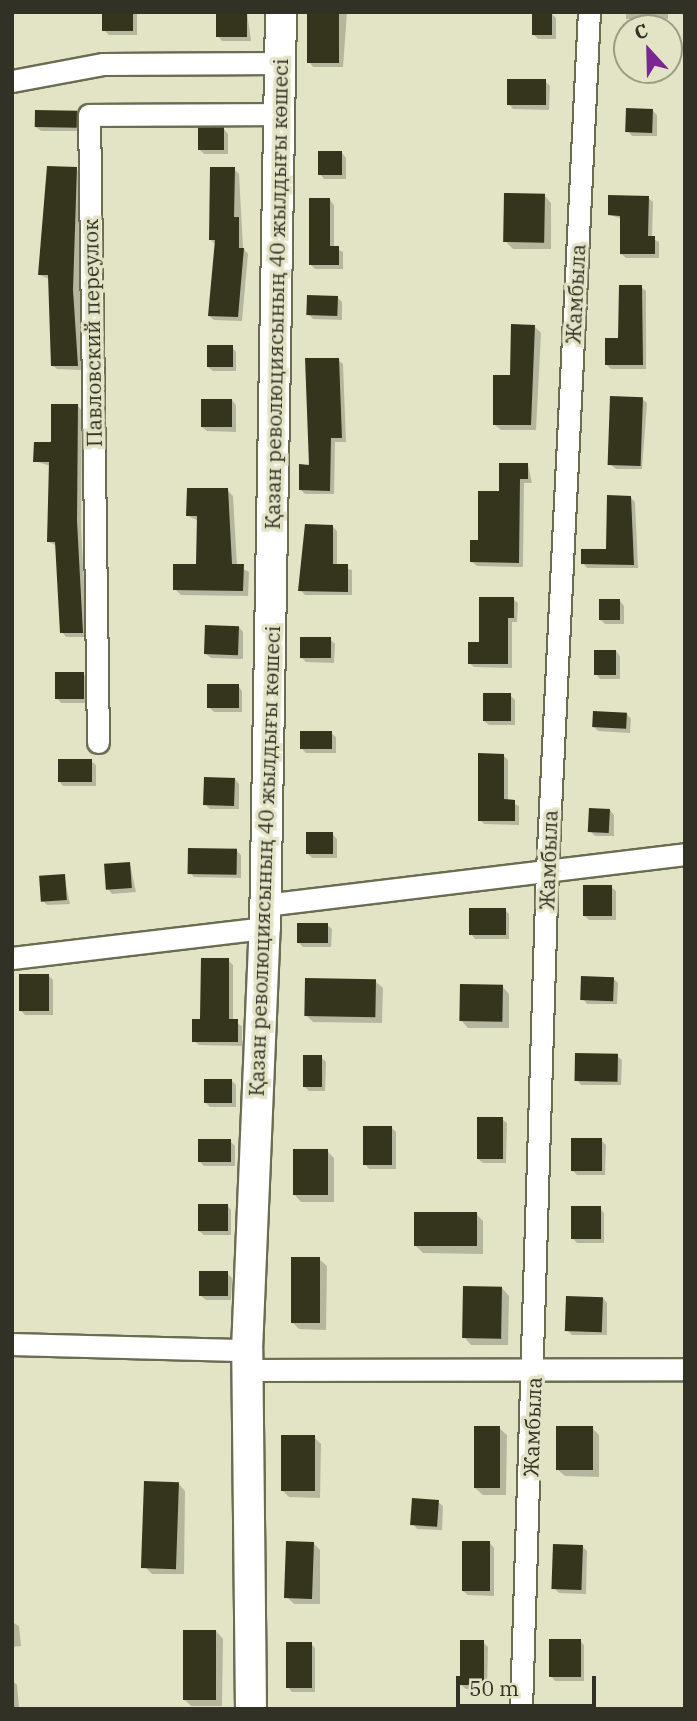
<!DOCTYPE html>
<html>
<head>
<meta charset="utf-8">
<style>
  body { margin:0 }
  #map { position:relative; width:697px; height:1721px; overflow:hidden; background:#e3e4c6; font-family:"IBM Plex Serif",serif }
  div>[style] { position:absolute }
  [style*='--x'] { left:calc(var(--x)*1px); top:calc(var(--y)*1px); width:calc(var(--w)*1px); rotate:calc(var(--a)*1deg) }
  .shadow>* { inset:0; background:#0003; transform-origin:0 0 }
  .building>* { inset:0; background:#35351d; transform-origin:0 0 }
  .roads { filter:drop-shadow(2px 0 #6c6c52) drop-shadow(-2px 0 #6c6c52) drop-shadow(0 2px #6c6c52) drop-shadow(0 -2px #6c6c52) }
  .street>* { height:21px; margin:-10.5px; padding:0 10.5px; transform-origin:10.5px; border-radius:10.5px; background:#fff }
  .secondary>* { height:30px; margin:-15px; padding:0 15px; transform-origin:15px; border-radius:15px; background:#fff }
  span { translate:-50% -50%; white-space:nowrap; text-align:center; line-height:1.15; -webkit-text-stroke:7px #e3e4c6; paint-order:stroke }
  .street-label { font-size:21px; color:#313126 }
  .frame { position:absolute; inset:0; border:14px solid #313126; pointer-events:none }
  .north { position:absolute; left:613px; top:14px; width:70px; height:70px; box-sizing:border-box; background:#e3e4c6; border:2px solid #9c9c86; border-radius:50%; rotate:338deg; font-size:19px; font-weight:700; line-height:28px; text-align:center; color:#313126 }
  .north::after { content:''; display:block; margin:auto; width:24px; height:32px; background:#7c2695; clip-path:polygon(50% 0,100% 100%,50% 72%,0 100%) }
  .scale { position:absolute; left:456px; top:1676px; width:140px; height:32px; box-sizing:border-box; border:4px solid #313126; border-top:0; padding-left:9px; font-size:21px; line-height:24px; white-space:nowrap; color:#313126; -webkit-text-stroke:5px #e3e4c6; paint-order:stroke }
</style>
</head>
<body>
<div id="map">
  <div class="shadow">
    <i style="clip-path:polygon(104px 12px,137px 12px,137px 35px,109px 35px,104px 30px)"></i>
    <i style="clip-path:polygon(218px 12px,247px 12px,251px 41px,222px 41px,218px 36px)"></i>
    <i style="clip-path:polygon(310px 12px,347px 12px,343px 67px,313px 67px,309px 62px)"></i>
    <i style="left:626px;top:12px;width:42px;height:7px"></i>
    <i style="clip-path:polygon(552px 14px,556px 18px,556px 39px,538px 39px,533px 34px)"></i>
    <i style="clip-path:polygon(545px 81px,550px 86px,549px 110px,513px 109px,509px 104px)"></i>
    <i style="clip-path:polygon(652px 110px,657px 115px,657px 136px,632px 136px,628px 131px)"></i>
    <i style="clip-path:polygon(76px 113px,81px 117px,80px 131px,41px 131px,36px 127px)"></i>
    <i style="clip-path:polygon(224px 129px,228px 134px,228px 154px,204px 154px,199px 149px)"></i>
    <i style="clip-path:polygon(342px 153px,346px 158px,346px 179px,324px 179px,320px 174px)"></i>
    <i style="clip-path:polygon(76px 169px,80px 173px,81px 370px,57px 369px,52px 365px,49px 279px,40px 275px)"></i>
    <i style="clip-path:polygon(234px 169px,239px 174px,243px 248px,248px 254px,242px 321px,214px 320px,209px 316px,216px 245px,211px 240px)"></i>
    <i style="clip-path:polygon(544px 195px,551px 203px,551px 249px,513px 249px,506px 242px)"></i>
    <i style="clip-path:polygon(648px 198px,653px 202px,652px 238px,659px 242px,659px 258px,626px 258px,621px 254px,622px 219px,610px 215px)"></i>
    <i style="clip-path:polygon(330px 200px,334px 205px,334px 248px,343px 252px,343px 269px,315px 269px,310px 264px)"></i>
    <i style="clip-path:polygon(641px 287px,646px 291px,646px 369px,611px 369px,606px 364px)"></i>
    <i style="clip-path:polygon(337px 297px,342px 302px,342px 320px,313px 319px,309px 315px)"></i>
    <i style="clip-path:polygon(534px 326px,541px 333px,536px 430px,501px 430px,494px 424px)"></i>
    <i style="clip-path:polygon(232px 347px,236px 352px,236px 371px,213px 371px,208px 367px)"></i>
    <i style="clip-path:polygon(338px 360px,343px 364px,346px 442px,335px 442px,334px 494px,305px 494px,301px 490px)"></i>
    <i style="clip-path:polygon(642px 399px,647px 403px,642px 469px,616px 469px,611px 465px)"></i>
    <i style="clip-path:polygon(232px 400px,236px 405px,236px 432px,207px 431px,202px 427px)"></i>
    <i style="clip-path:polygon(78px 406px,82px 411px,81px 527px,87px 637px,66px 637px,62px 632px,57px 546px,49px 542px,50px 466px,35px 461px)"></i>
    <i style="clip-path:polygon(528px 465px,532px 483px,524px 483px,523px 567px,477px 566px,472px 562px,500px 493px)"></i>
    <i style="clip-path:polygon(227px 490px,233px 496px,237px 566px,249px 572px,248px 596px,181px 595px,175px 589px,198px 566px,199px 521px,188px 516px)"></i>
    <i style="clip-path:polygon(630px 497px,635px 502px,638px 568px,587px 568px,583px 563px,608px 551px)"></i>
    <i style="clip-path:polygon(332px 526px,337px 531px,337px 566px,352px 570px,352px 595px,305px 595px,300px 590px,301px 565px,306px 565px)"></i>
    <i style="clip-path:polygon(513px 599px,518px 603px,517px 622px,512px 622px,512px 668px,474px 667px,469px 663px)"></i>
    <i style="clip-path:polygon(620px 601px,624px 606px,624px 624px,605px 624px,600px 619px)"></i>
    <i style="clip-path:polygon(239px 627px,243px 632px,243px 659px,211px 658px,206px 654px)"></i>
    <i style="clip-path:polygon(330px 639px,335px 644px,334px 663px,306px 662px,302px 658px)"></i>
    <i style="clip-path:polygon(616px 651px,620px 656px,620px 679px,600px 679px,596px 674px)"></i>
    <i style="clip-path:polygon(83px 674px,88px 678px,88px 703px,61px 703px,57px 698px)"></i>
    <i style="clip-path:polygon(238px 686px,242px 691px,242px 712px,214px 712px,209px 707px)"></i>
    <i style="clip-path:polygon(510px 695px,515px 700px,515px 725px,489px 725px,484px 721px)"></i>
    <i style="clip-path:polygon(627px 714px,631px 719px,630px 733px,598px 731px,594px 727px)"></i>
    <i style="clip-path:polygon(331px 733px,336px 737px,336px 753px,306px 753px,301px 748px)"></i>
    <i style="clip-path:polygon(503px 755px,508px 760px,508px 801px,519px 806px,519px 825px,484px 824px,480px 820px)"></i>
    <i style="clip-path:polygon(91px 761px,96px 765px,96px 786px,63px 786px,59px 781px)"></i>
    <i style="clip-path:polygon(235px 779px,239px 784px,239px 809px,210px 809px,205px 804px)"></i>
    <i style="clip-path:polygon(610px 810px,614px 815px,614px 836px,595px 836px,590px 831px)"></i>
    <i style="clip-path:polygon(332px 834px,337px 839px,337px 858px,312px 858px,307px 853px)"></i>
    <i style="clip-path:polygon(236px 850px,241px 855px,241px 878px,194px 877px,190px 873px)"></i>
    <i style="clip-path:polygon(130px 864px,136px 892px,112px 894px,108px 889px)"></i>
    <i style="clip-path:polygon(64px 875px,70px 904px,47px 905px,42px 900px)"></i>
    <i style="clip-path:polygon(611px 887px,616px 891px,616px 920px,589px 920px,584px 915px)"></i>
    <i style="clip-path:polygon(505px 910px,509px 914px,509px 939px,475px 939px,471px 934px)"></i>
    <i style="clip-path:polygon(327px 925px,332px 929px,331px 947px,303px 947px,298px 942px)"></i>
    <i style="clip-path:polygon(228px 960px,233px 965px,233px 1021px,242px 1026px,242px 1046px,199px 1045px,194px 1041px)"></i>
    <i style="clip-path:polygon(49px 976px,53px 980px,53px 1015px,25px 1015px,20px 1010px)"></i>
    <i style="clip-path:polygon(613px 978px,618px 983px,617px 1004px,587px 1004px,583px 999px)"></i>
    <i style="clip-path:polygon(375px 981px,383px 988px,382px 1023px,313px 1022px,306px 1015px)"></i>
    <i style="clip-path:polygon(502px 986px,509px 994px,509px 1028px,468px 1028px,461px 1020px)"></i>
    <i style="clip-path:polygon(617px 1056px,622px 1060px,621px 1085px,581px 1085px,577px 1080px)"></i>
    <i style="clip-path:polygon(321px 1057px,326px 1062px,325px 1091px,309px 1091px,305px 1087px)"></i>
    <i style="clip-path:polygon(232px 1081px,236px 1085px,236px 1107px,210px 1107px,205px 1102px)"></i>
    <i style="clip-path:polygon(502px 1119px,507px 1123px,506px 1163px,483px 1163px,478px 1159px)"></i>
    <i style="clip-path:polygon(392px 1128px,396px 1132px,396px 1169px,369px 1169px,365px 1164px)"></i>
    <i style="clip-path:polygon(601px 1140px,606px 1145px,605px 1175px,577px 1175px,572px 1170px)"></i>
    <i style="clip-path:polygon(230px 1141px,235px 1146px,235px 1166px,204px 1166px,199px 1161px)"></i>
    <i style="clip-path:polygon(327px 1151px,334px 1158px,334px 1202px,301px 1202px,294px 1194px)"></i>
    <i style="clip-path:polygon(227px 1205px,231px 1210px,231px 1235px,204px 1235px,199px 1231px)"></i>
    <i style="clip-path:polygon(600px 1208px,604px 1213px,604px 1243px,577px 1243px,572px 1238px)"></i>
    <i style="clip-path:polygon(476px 1214px,483px 1221px,483px 1254px,423px 1253px,416px 1246px)"></i>
    <i style="clip-path:polygon(319px 1259px,327px 1266px,326px 1330px,299px 1329px,292px 1322px)"></i>
    <i style="clip-path:polygon(227px 1273px,232px 1278px,231px 1300px,206px 1300px,201px 1296px)"></i>
    <i style="clip-path:polygon(502px 1288px,509px 1296px,508px 1345px,471px 1345px,464px 1337px)"></i>
    <i style="clip-path:polygon(603px 1298px,607px 1303px,607px 1335px,572px 1335px,567px 1330px)"></i>
    <i style="clip-path:polygon(499px 1428px,507px 1435px,506px 1495px,483px 1495px,475px 1488px)"></i>
    <i style="clip-path:polygon(592px 1428px,599px 1435px,599px 1477px,565px 1476px,557px 1469px)"></i>
    <i style="clip-path:polygon(314px 1437px,321px 1444px,320px 1498px,289px 1497px,282px 1490px)"></i>
    <i style="clip-path:polygon(178px 1483px,185px 1491px,184px 1574px,152px 1574px,145px 1567px)"></i>
    <i style="clip-path:polygon(438px 1502px,443px 1506px,442px 1530px,417px 1529px,413px 1524px)"></i>
    <i style="clip-path:polygon(313px 1543px,320px 1550px,320px 1604px,294px 1604px,287px 1597px)"></i>
    <i style="clip-path:polygon(490px 1543px,494px 1548px,494px 1596px,468px 1595px,463px 1591px)"></i>
    <i style="clip-path:polygon(582px 1546px,587px 1551px,586px 1594px,559px 1593px,555px 1589px)"></i>
    <i style="clip-path:polygon(12px 1622px,19px 1626px,21px 1646px,12px 1647px)"></i>
    <i style="clip-path:polygon(216px 1631px,223px 1639px,222px 1706px,191px 1706px,184px 1699px)"></i>
    <i style="clip-path:polygon(580px 1641px,584px 1645px,584px 1681px,555px 1681px,551px 1676px)"></i>
    <i style="clip-path:polygon(483px 1642px,488px 1647px,487px 1690px,466px 1689px,461px 1685px)"></i>
    <i style="clip-path:polygon(311px 1644px,315px 1648px,315px 1692px,292px 1692px,288px 1687px)"></i>
    <i style="clip-path:polygon(12px 1680px,17px 1685px,19px 1707px,12px 1708px)"></i>
  </div>
  <div class="building">
    <i style="left:102px;top:12px;width:31px;height:19px"></i>
    <i style="left:216px;top:12px;width:31px;height:25px"></i>
    <i style="left:307px;top:12px;width:32px;height:51px"></i>
    <i style="left:532px;top:12px;width:20px;height:23px"></i>
    <i style="left:507px;top:79px;width:39px;height:26px"></i>
    <i style="left:626px;top:108px;width:27px;height:24px;rotate:2deg"></i>
    <i style="left:35px;top:110px;width:42px;height:17px;rotate:1deg"></i>
    <i style="left:224px;top:127px;width:23px;height:26px;rotate:90deg"></i>
    <i style="left:318px;top:151px;width:24px;height:24px"></i>
    <i style="clip-path:polygon(47px 166px,77px 167px,73px 290px,78px 366px,51px 366px,48px 275px,38px 275px)"></i>
    <i style="clip-path:polygon(210px 167px,235px 167px,234px 217px,239px 217px,239px 248px,244px 248px,238px 317px,208px 316px,215px 240px,209px 240px)"></i>
    <i style="left:504px;top:193px;width:41px;height:49px;rotate:1deg"></i>
    <i style="clip-path:polygon(608px 195px,649px 196px,648px 236px,655px 236px,655px 254px,620px 254px,620px 216px,608px 215px)"></i>
    <i style="clip-path:polygon(309px 198px,330px 198px,330px 246px,339px 246px,339px 265px,309px 265px)"></i>
    <i style="clip-path:polygon(619px 285px,642px 285px,643px 365px,605px 365px,605px 338px,618px 338px)"></i>
    <i style="left:307px;top:295px;width:31px;height:20px;rotate:2deg"></i>
    <i style="clip-path:polygon(511px 324px,535px 325px,531px 425px,493px 425px,493px 375px,510px 375px)"></i>
    <i style="left:207px;top:345px;width:26px;height:22px"></i>
    <i style="clip-path:polygon(305px 358px,339px 358px,342px 438px,331px 438px,330px 491px,299px 490px,299px 464px,309px 465px)"></i>
    <i style="left:610px;top:396px;width:33px;height:69px;rotate:2deg"></i>
    <i style="left:201px;top:399px;width:31px;height:28px"></i>
    <i style="clip-path:polygon(51px 404px,78px 404px,77px 521px,83px 633px,60px 633px,55px 542px,47px 542px,49px 462px,33px 462px,34px 442px,51px 442px)"></i>
    <i style="clip-path:polygon(499px 463px,528px 463px,528px 479px,520px 479px,519px 563px,470px 562px,470px 540px,478px 540px,478px 491px,499px 491px)"></i>
    <i style="clip-path:polygon(187px 488px,228px 488px,232px 564px,244px 564px,243px 591px,173px 590px,173px 564px,196px 564px,197px 516px,186px 516px)"></i>
    <i style="clip-path:polygon(607px 495px,631px 496px,634px 565px,581px 564px,581px 549px,606px 549px)"></i>
    <i style="clip-path:polygon(305px 524px,333px 525px,333px 564px,348px 564px,348px 592px,298px 591px)"></i>
    <i style="clip-path:polygon(479px 597px,514px 597px,514px 618px,508px 618px,508px 664px,468px 664px,468px 642px,479px 642px)"></i>
    <i style="left:599px;top:599px;width:21px;height:21px"></i>
    <i style="left:205px;top:625px;width:34px;height:29px;rotate:2deg"></i>
    <i style="left:300px;top:637px;width:31px;height:21px"></i>
    <i style="left:594px;top:650px;width:22px;height:25px"></i>
    <i style="left:55px;top:672px;width:29px;height:27px"></i>
    <i style="left:207px;top:684px;width:32px;height:24px"></i>
    <i style="left:483px;top:693px;width:28px;height:28px"></i>
    <i style="left:593px;top:711px;width:34px;height:16px;rotate:3deg"></i>
    <i style="left:300px;top:731px;width:32px;height:18px"></i>
    <i style="clip-path:polygon(478px 753px,504px 754px,504px 799px,515px 800px,515px 821px,478px 821px)"></i>
    <i style="left:58px;top:759px;width:34px;height:23px"></i>
    <i style="left:204px;top:777px;width:31px;height:28px;rotate:2deg"></i>
    <i style="left:589px;top:808px;width:21px;height:24px;rotate:3deg"></i>
    <i style="left:306px;top:832px;width:27px;height:22px"></i>
    <i style="left:188px;top:848px;width:49px;height:26px;rotate:1deg"></i>
    <i style="left:130px;top:862px;width:26px;height:26px;rotate:86deg"></i>
    <i style="left:65px;top:874px;width:26px;height:26px;rotate:86deg"></i>
    <i style="left:583px;top:885px;width:29px;height:31px"></i>
    <i style="left:469px;top:908px;width:37px;height:27px"></i>
    <i style="left:297px;top:923px;width:31px;height:20px"></i>
    <i style="clip-path:polygon(201px 958px,229px 958px,229px 1019px,238px 1019px,238px 1042px,192px 1042px,192px 1019px,200px 1019px)"></i>
    <i style="left:19px;top:974px;width:30px;height:37px"></i>
    <i style="left:581px;top:976px;width:33px;height:24px;rotate:2deg"></i>
    <i style="left:305px;top:978px;width:71px;height:38px;rotate:1deg"></i>
    <i style="left:460px;top:984px;width:43px;height:37px;rotate:1deg"></i>
    <i style="left:575px;top:1053px;width:43px;height:28px;rotate:1deg"></i>
    <i style="left:303px;top:1055px;width:19px;height:32px"></i>
    <i style="left:204px;top:1079px;width:28px;height:24px"></i>
    <i style="left:477px;top:1117px;width:26px;height:42px"></i>
    <i style="left:363px;top:1126px;width:29px;height:39px"></i>
    <i style="left:571px;top:1138px;width:31px;height:33px"></i>
    <i style="left:198px;top:1139px;width:33px;height:23px"></i>
    <i style="left:293px;top:1149px;width:35px;height:46px"></i>
    <i style="left:198px;top:1204px;width:30px;height:27px"></i>
    <i style="left:571px;top:1206px;width:30px;height:33px"></i>
    <i style="left:414px;top:1212px;width:63px;height:34px"></i>
    <i style="left:291px;top:1257px;width:29px;height:66px"></i>
    <i style="left:199px;top:1271px;width:29px;height:25px"></i>
    <i style="left:463px;top:1286px;width:39px;height:52px;rotate:1deg"></i>
    <i style="left:566px;top:1296px;width:37px;height:35px;rotate:2deg"></i>
    <i style="left:474px;top:1426px;width:26px;height:62px"></i>
    <i style="left:556px;top:1426px;width:37px;height:44px"></i>
    <i style="left:281px;top:1435px;width:34px;height:56px"></i>
    <i style="left:144px;top:1481px;width:35px;height:87px;rotate:2deg"></i>
    <i style="left:412px;top:1498px;width:27px;height:27px;rotate:4deg"></i>
    <i style="left:286px;top:1541px;width:28px;height:57px;rotate:2deg"></i>
    <i style="left:462px;top:1541px;width:28px;height:50px"></i>
    <i style="left:553px;top:1544px;width:30px;height:45px;rotate:2deg"></i>
    <i style="left:183px;top:1630px;width:33px;height:70px"></i>
    <i style="left:549px;top:1639px;width:32px;height:38px"></i>
    <i style="left:460px;top:1640px;width:24px;height:45px"></i>
    <i style="left:286px;top:1642px;width:26px;height:46px"></i>
  </div>
  <div class="roads">
    <div class="street">
      <i style="--x:12;--y:81;--w:93;--a:-10.6"></i>
      <i style="--x:103;--y:64;--w:178;--a:-0.3"></i>
      <i style="--x:98;--y:742;--w:627;--a:-90.82"></i>
      <i style="--x:89;--y:115;--w:191;--a:-0.3"></i>
      <i style="--x:265;--y:905;--w:423;--a:-6.9"></i>
      <i style="--x:12;--y:958;--w:255;--a:-6.8"></i>
      <i style="--x:12;--y:1344;--w:235;--a:1.5"></i>
      <i style="--x:247;--y:1370;--w:438;--a:-0.1"></i>
      <i style="--x:521;--y:1709;--w:839;--a:-88.23"></i>
      <i style="--x:547;--y:870;--w:859;--a:-87.2"></i>
    </div>
    <div class="secondary">
      <i style="--x:251;--y:1709;--w:359;--a:-90.6"></i>
      <i style="--x:247;--y:1350;--w:422;--a:-87.6"></i>
      <i style="--x:265;--y:928;--w:916;--a:-89"></i>
    </div>
  </div>
  <div class="street-label">
    <span style="left:276px;top:294px;rotate:-89deg">Қазан революциясының 40 жылдығы көшесі</span>
    <span style="left:575px;top:294px;rotate:-87deg">Жамбыла</span>
    <span style="left:92px;top:333px;rotate:-91deg">Павловский переулок</span>
    <span style="left:548px;top:860px;rotate:-88deg">Жамбыла</span>
    <span style="left:264px;top:861px;rotate:-88deg">Қазан революциясының 40 жылдығы көшесі</span>
    <span style="left:532px;top:1427px;rotate:-88deg">Жамбыла</span>
  </div>
  <div class="frame"></div>
  <div class="north">С</div>
  <div class="scale">50 m</div>
</div>
</body>
</html>
